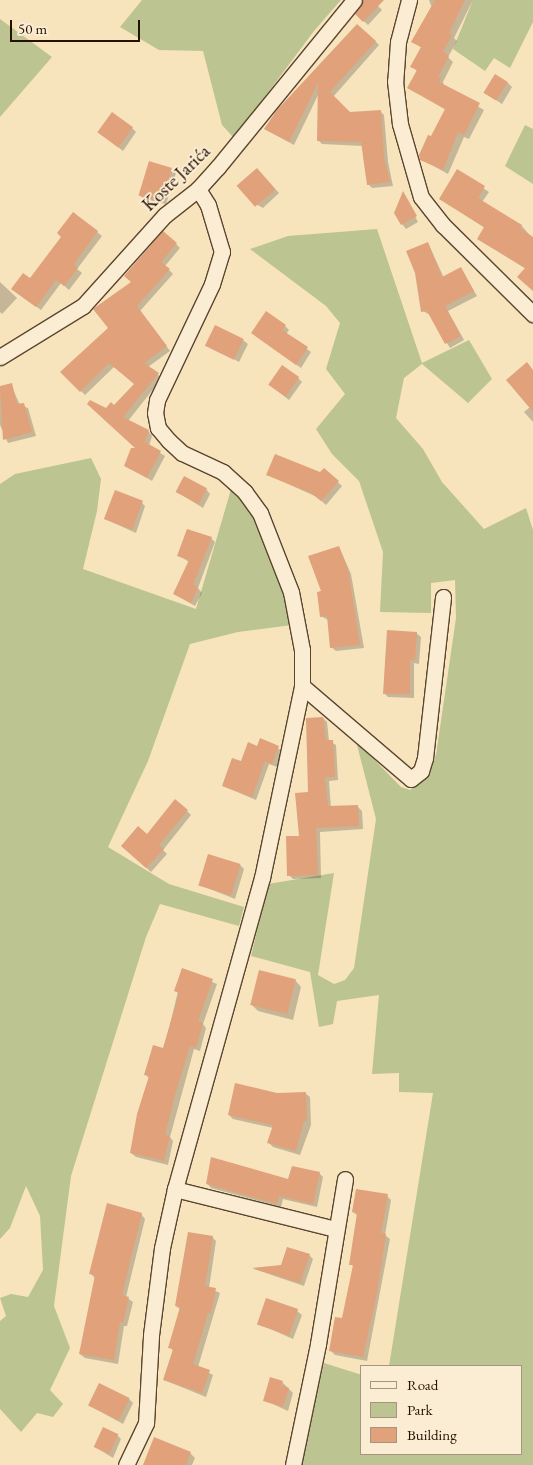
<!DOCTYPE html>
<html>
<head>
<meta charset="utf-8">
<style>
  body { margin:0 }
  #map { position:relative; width:533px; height:1465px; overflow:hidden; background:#f7e4bd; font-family:"EB Garamond",serif }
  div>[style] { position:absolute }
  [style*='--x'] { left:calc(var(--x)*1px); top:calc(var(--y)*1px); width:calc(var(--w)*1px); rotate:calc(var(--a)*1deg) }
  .green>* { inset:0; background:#bcc491 }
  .shadow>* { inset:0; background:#0003 }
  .building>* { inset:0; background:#e0a17b; transform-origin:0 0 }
  .roads { filter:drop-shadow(1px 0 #5b452f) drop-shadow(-1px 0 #5b452f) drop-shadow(0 1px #5b452f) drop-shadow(0 -1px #5b452f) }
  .minor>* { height:15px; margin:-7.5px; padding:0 7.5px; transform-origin:7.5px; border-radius:7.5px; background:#faedd4 }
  span { translate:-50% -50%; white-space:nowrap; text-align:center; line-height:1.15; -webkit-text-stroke:4px #faedd4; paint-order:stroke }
  .street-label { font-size:19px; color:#271000 }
  .legend { position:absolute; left:360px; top:1365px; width:162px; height:90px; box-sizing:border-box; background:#faedd4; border:1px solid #a6957f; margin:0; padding:6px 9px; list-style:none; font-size:15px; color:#271000 }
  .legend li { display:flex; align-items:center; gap:10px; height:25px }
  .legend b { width:25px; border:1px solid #a6957f }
  .scale { position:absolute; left:10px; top:20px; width:130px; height:22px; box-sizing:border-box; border:2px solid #271000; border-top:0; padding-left:6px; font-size:15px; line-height:18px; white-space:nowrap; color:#271000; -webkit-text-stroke:4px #faedd4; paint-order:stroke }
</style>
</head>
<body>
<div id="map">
  <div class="green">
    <i style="clip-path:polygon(142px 0,341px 0,314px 31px,234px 138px,222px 125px,203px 51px,159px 50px,120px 27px)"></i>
    <i style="clip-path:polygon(473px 0,533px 0,533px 22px,510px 68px,494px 58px,485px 71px,453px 49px)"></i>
    <i style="clip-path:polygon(0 19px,52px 57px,0 117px)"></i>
    <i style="clip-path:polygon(525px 125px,533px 129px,533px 184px,505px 166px)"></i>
    <i style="clip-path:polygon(377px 229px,422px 363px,469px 340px,492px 379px,468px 403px,422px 364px,404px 378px,396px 418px,423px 449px,442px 482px,484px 529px,526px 508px,533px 530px,533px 1465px,300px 1465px,324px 1363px,362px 1375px,362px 1454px,522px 1454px,522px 1366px,389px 1366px,433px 1093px,399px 1092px,399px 1073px,372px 1074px,379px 995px,337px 1001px,333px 1024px,319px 1027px,310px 972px,251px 956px,268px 884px,334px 873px,318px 975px,334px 984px,345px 980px,354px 968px,376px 819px,356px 741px,401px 787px,410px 790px,425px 776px,436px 755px,456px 618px,455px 580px,431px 583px,431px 613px,380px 612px,383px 552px,359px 481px,332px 454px,316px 429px,345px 394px,326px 369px,340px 323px,326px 306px,250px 249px,288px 236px)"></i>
    <i style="clip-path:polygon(91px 458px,101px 479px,97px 511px,83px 569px,196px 609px,232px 486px,252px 515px,286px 597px,292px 625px,238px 632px,190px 644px,148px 761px,108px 847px,169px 884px,244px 907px,239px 926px,160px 904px,146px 937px,71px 1176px,54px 1306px,70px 1348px,50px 1390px,63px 1404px,53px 1417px,37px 1413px,21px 1432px,0 1409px,0 1321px,6px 1316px,0 1298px,11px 1294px,28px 1297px,43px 1270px,40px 1216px,26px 1186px,10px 1228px,0 1239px,0 484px,15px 474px)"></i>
  </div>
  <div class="shadow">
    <i style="clip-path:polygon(364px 0,372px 0,382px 10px,368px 25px,356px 14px)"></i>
    <i style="clip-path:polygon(429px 0,473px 0,454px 38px,457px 41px,448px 57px,453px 62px,443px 82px,444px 86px,484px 110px,469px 139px,464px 137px,448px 174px,421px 159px,446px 110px,409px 88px,418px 72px,412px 66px,422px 48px,413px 42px,432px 8px)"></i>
    <i style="clip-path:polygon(375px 41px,379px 45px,333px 97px,349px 113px,380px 111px,384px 115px,388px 162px,393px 186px,372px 188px,368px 184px,363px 146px,322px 144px,318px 140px,319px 93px,294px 145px,265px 129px,278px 110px)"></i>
    <i style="clip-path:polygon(507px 82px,512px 87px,502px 104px,485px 93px)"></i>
    <i style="clip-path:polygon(132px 128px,136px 132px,123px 151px,98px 132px)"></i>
    <i style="clip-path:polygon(150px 162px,176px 173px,166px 204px,144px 199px,140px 195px)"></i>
    <i style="clip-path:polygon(257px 169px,279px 193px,263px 208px,254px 203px)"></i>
    <i style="clip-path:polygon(458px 171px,489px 192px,482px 202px,522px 226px,533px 239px,533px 290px,526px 269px,479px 239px,485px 228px,440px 199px)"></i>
    <i style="clip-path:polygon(404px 194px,418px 222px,406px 229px,402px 224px)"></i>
    <i style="clip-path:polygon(97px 232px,102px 236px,77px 269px,82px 273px,69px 290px,61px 283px,41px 310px,17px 293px,30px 279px)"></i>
    <i style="clip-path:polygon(428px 243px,444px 278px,461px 269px,477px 296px,448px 311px,464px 340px,450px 348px,430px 315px,423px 311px,416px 273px)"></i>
    <i style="clip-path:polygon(176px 244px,180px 248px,165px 266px,173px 274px,140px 311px,170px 351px,148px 367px,162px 378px,128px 421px,148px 431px,152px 436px,149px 446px,165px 456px,152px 481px,126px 465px,138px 449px,106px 410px,114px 407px,136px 384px,114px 367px,85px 395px,62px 372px,109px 328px,132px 282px)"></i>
    <i style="clip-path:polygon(0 282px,17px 298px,2px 314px,0 312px)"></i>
    <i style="clip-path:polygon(285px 326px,289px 330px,286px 334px,311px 352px,301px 368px,252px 333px)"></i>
    <i style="clip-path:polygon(243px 340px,248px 344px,239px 362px,207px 345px)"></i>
    <i style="clip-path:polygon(533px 371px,533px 422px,524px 412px,530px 407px)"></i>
    <i style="clip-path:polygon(298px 378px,302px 382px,289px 400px,270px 385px)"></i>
    <i style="clip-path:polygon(11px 385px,20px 405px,28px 408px,36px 436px,8px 443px,0 425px,0 388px)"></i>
    <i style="clip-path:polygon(324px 470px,342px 486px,326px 505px,317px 497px,268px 475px,320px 474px)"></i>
    <i style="clip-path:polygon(206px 489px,210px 494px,203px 508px,177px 492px)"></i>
    <i style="clip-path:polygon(141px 502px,145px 506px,136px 533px,105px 519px)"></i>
    <i style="clip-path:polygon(211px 538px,215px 542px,198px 588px,202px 593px,195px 606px,174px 594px,189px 562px,178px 555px)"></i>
    <i style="clip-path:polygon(339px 547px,351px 574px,364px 648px,336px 651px,331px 647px,328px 620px,321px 616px,322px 592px)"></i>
    <i style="clip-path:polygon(416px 633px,421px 637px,419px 664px,414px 663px,414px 698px,388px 697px,384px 693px)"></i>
    <i style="clip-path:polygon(323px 718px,327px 722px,329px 741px,336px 745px,338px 780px,329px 781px,331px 808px,358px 807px,362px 811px,363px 829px,320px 832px,321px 878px,293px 879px,289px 875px,300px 837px)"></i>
    <i style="clip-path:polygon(261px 740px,283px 751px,277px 767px,269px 764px,256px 800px,223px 786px,258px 747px)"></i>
    <i style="clip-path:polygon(187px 811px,191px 815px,163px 850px,167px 854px,151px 872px,127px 850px)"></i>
    <i style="clip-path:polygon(240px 865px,244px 869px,235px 899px,200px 885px)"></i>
    <i style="clip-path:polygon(183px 970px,217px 984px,203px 1024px,206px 1028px,200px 1051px,194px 1049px,170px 1137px,173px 1141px,168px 1165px,136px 1157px,131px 1153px,149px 1078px,146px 1075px,164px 1050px)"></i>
    <i style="clip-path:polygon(295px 980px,301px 987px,293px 1020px,258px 1011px,252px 1005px)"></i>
    <i style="clip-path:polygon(305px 1093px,310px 1097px,311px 1125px,300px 1155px,273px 1147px,269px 1143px,273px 1128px,233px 1119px,229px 1115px,277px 1094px)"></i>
    <i style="clip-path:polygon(319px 1173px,323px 1177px,317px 1207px,283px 1199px,281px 1207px,211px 1188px,207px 1183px,289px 1181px)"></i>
    <i style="clip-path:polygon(387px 1196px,391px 1200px,385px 1235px,390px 1239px,367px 1361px,335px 1355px,331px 1351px,343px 1320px,354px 1267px,351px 1264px,358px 1216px,353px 1212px)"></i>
    <i style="clip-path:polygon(141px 1214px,145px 1219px,126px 1297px,133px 1302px,127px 1326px,124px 1326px,118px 1364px,85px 1358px,80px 1354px,95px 1278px,90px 1273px)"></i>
    <i style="clip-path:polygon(212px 1237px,216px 1241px,209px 1288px,220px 1293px,198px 1367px,213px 1375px,206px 1397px,164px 1380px,174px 1352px,170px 1347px,181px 1310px,176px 1306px)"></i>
    <i style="clip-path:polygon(309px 1255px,313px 1259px,304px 1286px,254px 1269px,282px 1266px)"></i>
    <i style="clip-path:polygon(297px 1311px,302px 1315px,293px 1339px,259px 1324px)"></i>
    <i style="clip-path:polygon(282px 1382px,293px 1393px,288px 1411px,264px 1400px)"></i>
    <i style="clip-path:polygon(129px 1399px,133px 1403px,123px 1424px,90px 1406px)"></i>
    <i style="clip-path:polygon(117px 1435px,121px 1439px,113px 1458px,95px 1447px)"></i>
    <i style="clip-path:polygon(190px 1453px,195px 1458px,192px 1465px,145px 1465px)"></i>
  </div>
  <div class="building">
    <i style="clip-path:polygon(363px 0,384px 0,363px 22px,355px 14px)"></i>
    <i style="clip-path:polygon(435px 0,465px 0,449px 33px,452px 35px,443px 52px,449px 56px,438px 77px,441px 78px,439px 82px,480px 103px,464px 135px,458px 132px,443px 170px,420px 160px,419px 155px,428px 135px,431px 136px,445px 109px,407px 88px,417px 70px,410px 67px,421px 47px,411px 42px)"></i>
    <i style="clip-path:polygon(357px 24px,376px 41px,330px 92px,350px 112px,381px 110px,384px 157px,390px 182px,367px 185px,361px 142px,317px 141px,318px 83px,289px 142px,264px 129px,277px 110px)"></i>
    <i style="left:495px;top:74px;width:15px;height:22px;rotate:32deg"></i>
    <i style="left:112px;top:112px;width:26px;height:25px;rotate:36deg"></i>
    <i style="left:149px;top:161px;width:24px;height:36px;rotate:17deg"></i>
    <i style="left:257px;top:168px;width:28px;height:27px;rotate:49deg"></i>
    <i style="clip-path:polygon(457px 169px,485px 186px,478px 198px,522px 225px,520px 228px,533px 237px,533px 291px,517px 277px,525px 268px,477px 239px,484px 227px,439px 199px)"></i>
    <i style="clip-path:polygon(403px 191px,417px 216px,401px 225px,394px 213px)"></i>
    <i style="clip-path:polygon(73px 212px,98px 231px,74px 264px,78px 268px,64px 286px,56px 280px,36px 307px,11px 289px,23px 273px,30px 278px,61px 237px,57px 233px)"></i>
    <i style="clip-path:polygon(163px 231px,177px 243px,161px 262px,170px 269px,137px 306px,167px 346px,144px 363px,159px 373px,123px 417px,149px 430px,145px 442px,161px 451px,147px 478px,124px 466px,131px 448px,135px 448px,87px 404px,90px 400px,106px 408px,111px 402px,114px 405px,134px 384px,109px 363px,80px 392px,60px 372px,108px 328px,93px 309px,131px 282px,124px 276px)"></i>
    <i style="clip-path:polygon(428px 242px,442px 277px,461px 267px,474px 291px,445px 306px,461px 336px,445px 344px,427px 311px,421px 312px,415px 273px,406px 251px)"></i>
    <i style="clip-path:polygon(266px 311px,286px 325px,282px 330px,308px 347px,296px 365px,251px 333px)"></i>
    <i style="left:215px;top:325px;width:32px;height:23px;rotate:26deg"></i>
    <i style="clip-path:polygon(527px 362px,533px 370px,533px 412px,506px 380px)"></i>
    <i style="left:282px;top:365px;width:21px;height:24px;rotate:35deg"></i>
    <i style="clip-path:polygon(12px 383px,17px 404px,24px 403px,32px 432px,3px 440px,0 386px)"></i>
    <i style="clip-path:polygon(275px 454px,320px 472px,324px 468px,339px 481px,321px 501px,311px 493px,266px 475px)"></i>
    <i style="left:184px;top:476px;width:26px;height:18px;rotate:28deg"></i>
    <i style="left:115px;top:490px;width:30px;height:31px;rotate:21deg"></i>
    <i style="clip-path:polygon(187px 529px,212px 537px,193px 585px,198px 587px,191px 603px,173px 594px,189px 560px,177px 556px)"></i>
    <i style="clip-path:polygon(339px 546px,348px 569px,360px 645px,330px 648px,327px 616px,320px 617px,317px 592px,321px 591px,308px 556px)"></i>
    <i style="clip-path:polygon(387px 630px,417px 632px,415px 660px,410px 660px,410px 694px,383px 694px)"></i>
    <i style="clip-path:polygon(323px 717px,326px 740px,333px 740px,335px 777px,325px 777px,328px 806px,358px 805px,359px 826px,316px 828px,318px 875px,287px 876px,286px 836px,299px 836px,295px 793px,308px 792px,306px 718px)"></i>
    <i style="clip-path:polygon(260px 738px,279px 746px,272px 764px,265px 761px,252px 797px,222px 786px,232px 758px,241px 761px,248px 742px,257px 746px)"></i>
    <i style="clip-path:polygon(175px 799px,188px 810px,159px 845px,164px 849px,146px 868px,121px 846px,138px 826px,147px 834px)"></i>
    <i style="left:208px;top:854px;width:34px;height:33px;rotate:17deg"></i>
    <i style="clip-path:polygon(182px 968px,213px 979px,198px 1021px,203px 1023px,196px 1048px,190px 1046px,175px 1095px,165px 1135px,170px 1136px,164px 1161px,130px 1153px,137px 1114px,149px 1076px,144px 1075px,153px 1045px,163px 1048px,179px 993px,174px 991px)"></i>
    <i style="left:259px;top:970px;width:38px;height:36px;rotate:14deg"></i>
    <i style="clip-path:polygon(235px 1083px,277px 1093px,306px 1092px,307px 1121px,304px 1121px,296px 1151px,267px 1143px,273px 1125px,228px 1115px)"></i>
    <i style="clip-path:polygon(211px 1157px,288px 1179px,292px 1166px,320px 1172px,313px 1204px,279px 1196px,277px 1204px,206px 1184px)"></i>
    <i style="clip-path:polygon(356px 1189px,388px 1194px,381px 1233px,386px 1234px,377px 1293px,363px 1357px,329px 1351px,335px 1317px,342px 1318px,353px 1265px,349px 1265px,357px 1213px,352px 1212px)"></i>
    <i style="clip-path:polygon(107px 1203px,142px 1213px,122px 1295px,129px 1297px,123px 1323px,120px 1322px,114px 1360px,79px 1354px,95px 1275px,89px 1274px)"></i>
    <i style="clip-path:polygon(188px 1232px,213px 1236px,205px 1286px,216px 1288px,211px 1313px,208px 1313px,193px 1364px,210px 1370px,202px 1393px,163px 1380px,173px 1349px,168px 1348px,180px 1307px,175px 1306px)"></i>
    <i style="clip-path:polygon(287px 1247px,310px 1254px,300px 1283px,252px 1268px,281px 1265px)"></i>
    <i style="left:266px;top:1298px;width:34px;height:28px;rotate:19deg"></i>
    <i style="clip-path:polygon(270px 1377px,283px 1381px,281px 1385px,289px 1388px,283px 1407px,263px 1401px)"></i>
    <i style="left:99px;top:1383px;width:34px;height:25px;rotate:26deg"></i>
    <i style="left:103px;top:1427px;width:17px;height:22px;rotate:25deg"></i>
    <i style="clip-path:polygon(154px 1437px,191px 1452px,186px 1465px,143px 1465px)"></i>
  </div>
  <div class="roads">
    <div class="minor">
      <i style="--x:409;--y:0;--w:43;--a:104.7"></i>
      <i style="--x:398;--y:42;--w:39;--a:94"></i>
      <i style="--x:395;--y:81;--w:43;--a:83.4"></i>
      <i style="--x:400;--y:124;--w:76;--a:74"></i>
      <i style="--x:421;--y:197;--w:36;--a:52"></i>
      <i style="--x:443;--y:225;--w:127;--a:44.7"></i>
      <i style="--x:0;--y:357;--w:97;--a:-31.6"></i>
      <i style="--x:83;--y:306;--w:122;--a:-48"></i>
      <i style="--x:165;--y:215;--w:42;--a:-38.2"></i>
      <i style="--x:198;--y:189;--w:30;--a:-48"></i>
      <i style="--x:218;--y:167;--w:215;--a:-50.8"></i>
      <i style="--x:302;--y:686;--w:143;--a:40.5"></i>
      <i style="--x:411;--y:779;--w:13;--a:-39"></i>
      <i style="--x:421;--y:771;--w:14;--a:-73"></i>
      <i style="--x:425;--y:758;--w:162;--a:-83.6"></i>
      <i style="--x:175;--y:1189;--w:165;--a:14"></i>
      <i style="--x:126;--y:1465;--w:47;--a:-64.5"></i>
      <i style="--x:146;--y:1423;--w:88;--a:-86.7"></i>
      <i style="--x:151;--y:1335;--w:88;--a:-82.8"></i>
      <i style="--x:162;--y:1248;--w:60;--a:-77.6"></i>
      <i style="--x:175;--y:1189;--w:323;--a:-74.4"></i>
      <i style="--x:262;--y:878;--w:196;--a:-78.2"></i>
      <i style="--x:302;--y:686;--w:36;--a:-90"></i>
      <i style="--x:302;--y:650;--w:59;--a:-100.7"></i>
      <i style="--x:291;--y:592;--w:85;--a:-111.4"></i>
      <i style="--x:260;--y:513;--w:26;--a:-126"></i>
      <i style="--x:245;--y:492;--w:30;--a:-138"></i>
      <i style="--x:223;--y:472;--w:45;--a:-155.1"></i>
      <i style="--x:182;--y:453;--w:18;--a:-137"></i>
      <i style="--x:169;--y:441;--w:17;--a:-130"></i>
      <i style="--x:158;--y:428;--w:15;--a:-101"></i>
      <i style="--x:155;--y:413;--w:13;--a:-81"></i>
      <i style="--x:157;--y:400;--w:128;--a:-64.6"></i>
      <i style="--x:212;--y:284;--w:34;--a:-73"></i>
      <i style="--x:222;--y:252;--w:49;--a:-106.6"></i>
      <i style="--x:208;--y:205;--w:19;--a:-122"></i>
      <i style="--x:293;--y:1465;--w:124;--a:-78.3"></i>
      <i style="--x:318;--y:1344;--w:167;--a:-80.7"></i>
    </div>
  </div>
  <div class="street-label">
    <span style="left:176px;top:178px;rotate:-44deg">Koste Jarića</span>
  </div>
  <ul class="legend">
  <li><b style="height:6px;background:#faedd4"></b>Road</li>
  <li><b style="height:14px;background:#bcc491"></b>Park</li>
  <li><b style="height:14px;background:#e0a17b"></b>Building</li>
  </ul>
  <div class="scale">50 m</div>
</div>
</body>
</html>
